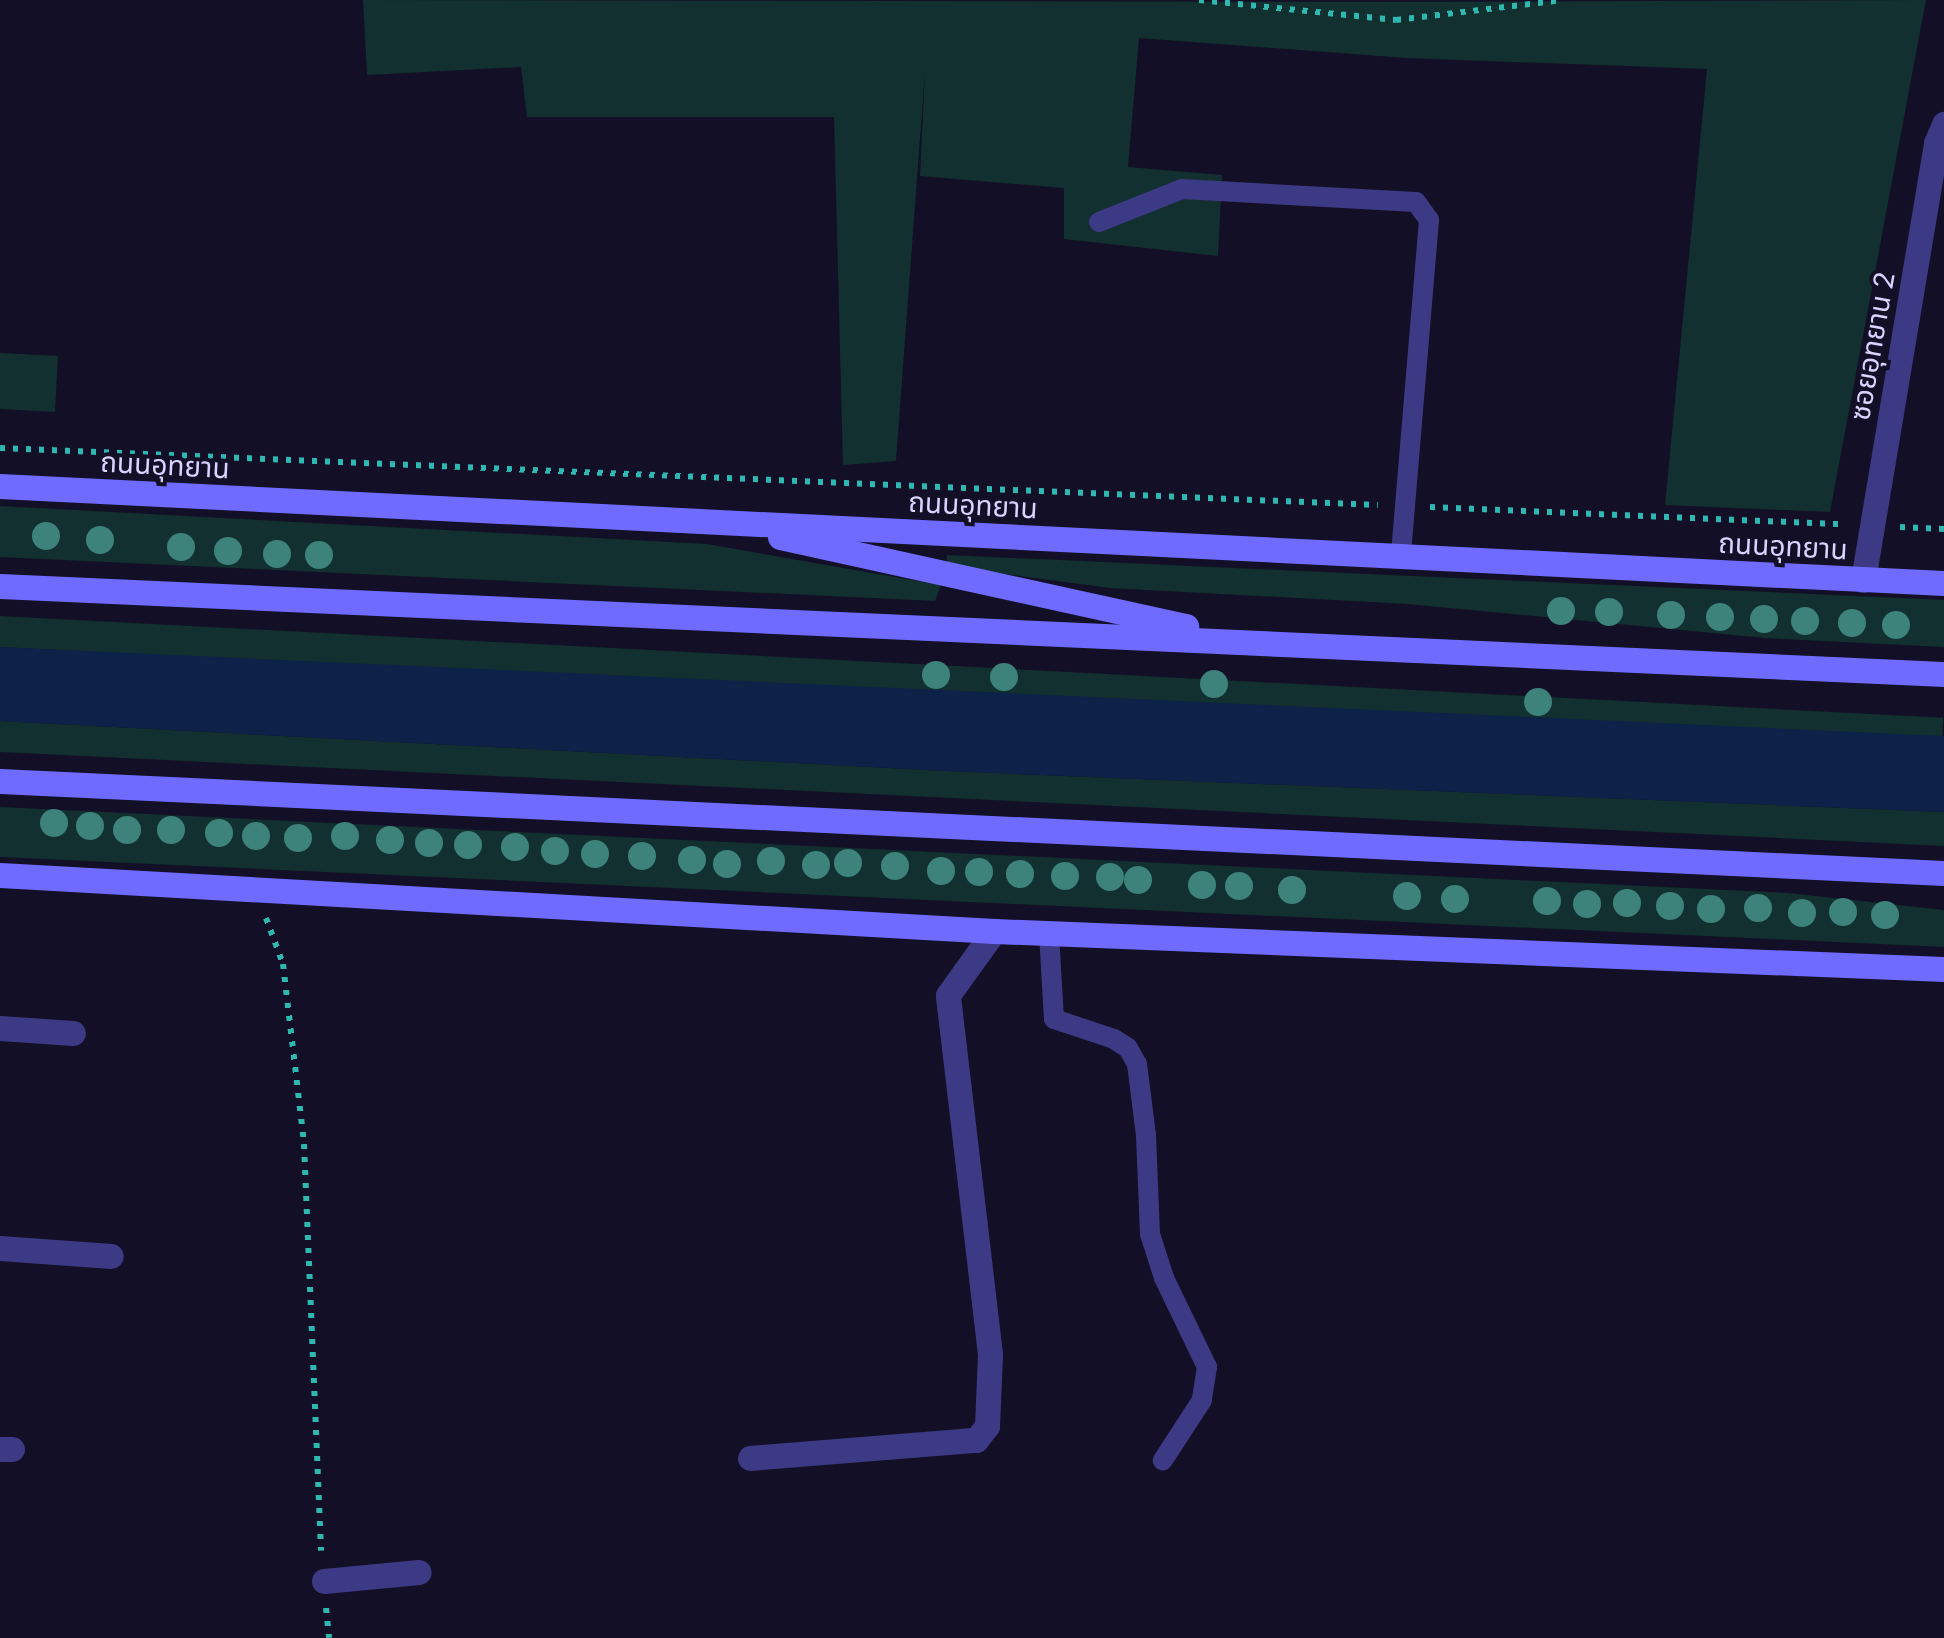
<!DOCTYPE html>
<html>
<head>
<meta charset="utf-8">
<style>
  body { margin:0 }
  #map { position:relative; width:1944px; height:1638px; overflow:hidden; background:#130f26; font-family:Lato,"Noto Sans Thai",sans-serif }
  div>[style] { position:absolute }
  [style*='--x'] { left:calc(var(--x)*1px); top:calc(var(--y)*1px); width:calc(var(--w)*1px); rotate:calc(var(--a)*1deg) }
  .green>* { inset:0; background:#12302f; transform-origin:0 0 }
  .water>* { inset:0; background:#0c2248 }
  .path>* { height:6px; margin-top:-3px; transform-origin:0; background:repeating-linear-gradient(90deg,#2fb8b0 0 5px,transparent 0 13px) }
  .lane>* { height:20px; margin:-10px; padding:0 10px; transform-origin:10px; border-radius:10px; background:#3d3a85 }
  .street>* { height:25px; margin:-12.5px; padding:0 12.5px; transform-origin:12.5px; border-radius:12.5px; background:#3d3a85 }
  .secondary>* { height:25px; margin:-12.5px; padding:0 12.5px; transform-origin:12.5px; border-radius:12.5px; background:#6f6bff }
  .trees>* { width:28px; height:28px; margin:-14px; border-radius:50%; background:#3d827b }
  span { translate:-50% -50%; white-space:nowrap; text-align:center; line-height:1.15; -webkit-text-stroke:8px #130f26; paint-order:stroke }
  .street-label { font-size:28px; color:#d9d4ff }
</style>
</head>
<body>
<div id="map">
  <div class="green">
    <i style="clip-path:polygon(363px 0,1389px 2px,1926px 0,1830px 512px,1665px 505px,1707px 69px,1406px 58px,1139px 38px,1128px 167px,1222px 175px,1218px 256px,1064px 239px,1064px 188px,920px 176px,925px 71px,896px 461px,843px 465px,834px 117px,527px 117px,521px 67px,367px 75px)"></i>
    <i style="left:0;top:353px;width:58px;height:56px;rotate:3deg"></i>
    <i style="clip-path:polygon(0 506px,707px 544px,941px 585px,935px 601px,0 557px)"></i>
    <i style="clip-path:polygon(947px 555px,1944px 600px,1944px 647px,1765px 638px,1407px 604px,1110px 588px,946px 566px)"></i>
    <i style="left:0;top:616px;width:1946px;height:31px;rotate:3deg"></i>
    <i style="clip-path:polygon(0 721px,946px 771px,1944px 812px,1944px 846px,0 752px)"></i>
    <i style="clip-path:polygon(0 807px,1788px 893px,1944px 910px,1944px 947px,0 857px)"></i>
  </div>
  <div class="water">
    <i style="clip-path:polygon(0 647px,1944px 736px,1944px 812px,946px 771px,0 721px)"></i>
  </div>
  <div class="path">
    <i style="--x:1199;--y:0;--w:198;--a:5.8"></i>
    <i style="--x:1396;--y:20;--w:168;--a:-6.8"></i>
    <i style="--x:0;--y:448;--w:1379;--a:2.37"></i>
    <i style="--x:1430;--y:507;--w:412;--a:2.4"></i>
    <i style="--x:1900;--y:527;--w:44;--a:2.6"></i>
    <i style="--x:266;--y:918;--w:49;--a:69.7"></i>
    <i style="--x:283;--y:964;--w:181;--a:83.3"></i>
    <i style="--x:304;--y:1144;--w:407;--a:87.6"></i>
    <i style="--x:326;--y:1608;--w:30;--a:84"></i>
  </div>
  <div class="lane">
    <i style="--x:1099;--y:222;--w:89;--a:-21.7"></i>
    <i style="--x:1182;--y:189;--w:234;--a:3.2"></i>
    <i style="--x:1416;--y:202;--w:22;--a:54"></i>
    <i style="--x:1429;--y:220;--w:337;--a:94.8"></i>
    <i style="--x:1049;--y:933;--w:86;--a:86.7"></i>
    <i style="--x:1054;--y:1019;--w:63;--a:18.4"></i>
    <i style="--x:1114;--y:1039;--w:17;--a:33"></i>
    <i style="--x:1128;--y:1048;--w:18;--a:61"></i>
    <i style="--x:1137;--y:1064;--w:72;--a:82.8"></i>
    <i style="--x:1146;--y:1135;--w:99;--a:87.7"></i>
    <i style="--x:1150;--y:1234;--w:46;--a:72.3"></i>
    <i style="--x:1164;--y:1278;--w:99;--a:64.2"></i>
    <i style="--x:1207;--y:1367;--w:33;--a:99"></i>
    <i style="--x:1202;--y:1400;--w:72;--a:123"></i>
  </div>
  <div class="street">
    <i style="--x:1863;--y:580;--w:443;--a:-80.5"></i>
    <i style="--x:1936;--y:143;--w:21;--a:-67"></i>
    <i style="--x:0;--y:1028;--w:73;--a:3.9"></i>
    <i style="--x:0;--y:1248;--w:111;--a:4.1"></i>
    <i style="--x:0;--y:1449;--w:12;--a:0"></i>
    <i style="--x:750;--y:1458;--w:227;--a:-4.6"></i>
    <i style="--x:976;--y:1440;--w:18;--a:-52"></i>
    <i style="--x:987;--y:1426;--w:72;--a:-87.6"></i>
    <i style="--x:990;--y:1354;--w:361;--a:-96.7"></i>
    <i style="--x:948;--y:995;--w:79;--a:-54.3"></i>
    <i style="--x:324;--y:1581;--w:95;--a:-5.4"></i>
  </div>
  <div class="secondary">
    <i style="--x:0;--y:486;--w:1946;--a:2.86"></i>
    <i style="--x:780;--y:537;--w:416;--a:12.4"></i>
    <i style="--x:0;--y:586;--w:1946;--a:2.59"></i>
    <i style="--x:0;--y:781;--w:1946;--a:2.71"></i>
    <i style="--x:0;--y:875;--w:996;--a:3.22"></i>
    <i style="--x:994;--y:931;--w:951;--a:2.29"></i>
  </div>
  <div class="trees">
    <i style="left:46px;top:536px"></i>
    <i style="left:100px;top:540px"></i>
    <i style="left:181px;top:547px"></i>
    <i style="left:228px;top:551px"></i>
    <i style="left:277px;top:554px"></i>
    <i style="left:319px;top:555px"></i>
    <i style="left:1561px;top:611px"></i>
    <i style="left:1609px;top:612px"></i>
    <i style="left:1671px;top:615px"></i>
    <i style="left:1720px;top:617px"></i>
    <i style="left:1764px;top:619px"></i>
    <i style="left:1805px;top:621px"></i>
    <i style="left:1852px;top:623px"></i>
    <i style="left:1896px;top:625px"></i>
    <i style="left:936px;top:675px"></i>
    <i style="left:1004px;top:677px"></i>
    <i style="left:1214px;top:684px"></i>
    <i style="left:1538px;top:702px"></i>
    <i style="left:54px;top:823px"></i>
    <i style="left:90px;top:826px"></i>
    <i style="left:127px;top:830px"></i>
    <i style="left:171px;top:830px"></i>
    <i style="left:219px;top:833px"></i>
    <i style="left:256px;top:836px"></i>
    <i style="left:345px;top:836px"></i>
    <i style="left:298px;top:838px"></i>
    <i style="left:390px;top:840px"></i>
    <i style="left:429px;top:843px"></i>
    <i style="left:468px;top:845px"></i>
    <i style="left:515px;top:847px"></i>
    <i style="left:555px;top:851px"></i>
    <i style="left:595px;top:854px"></i>
    <i style="left:642px;top:856px"></i>
    <i style="left:692px;top:860px"></i>
    <i style="left:771px;top:861px"></i>
    <i style="left:848px;top:863px"></i>
    <i style="left:727px;top:864px"></i>
    <i style="left:816px;top:865px"></i>
    <i style="left:895px;top:866px"></i>
    <i style="left:941px;top:871px"></i>
    <i style="left:979px;top:872px"></i>
    <i style="left:1020px;top:874px"></i>
    <i style="left:1065px;top:876px"></i>
    <i style="left:1110px;top:877px"></i>
    <i style="left:1138px;top:880px"></i>
    <i style="left:1202px;top:885px"></i>
    <i style="left:1239px;top:886px"></i>
    <i style="left:1292px;top:890px"></i>
    <i style="left:1407px;top:896px"></i>
    <i style="left:1455px;top:899px"></i>
    <i style="left:1547px;top:901px"></i>
    <i style="left:1627px;top:903px"></i>
    <i style="left:1587px;top:904px"></i>
    <i style="left:1670px;top:906px"></i>
    <i style="left:1758px;top:908px"></i>
    <i style="left:1711px;top:909px"></i>
    <i style="left:1843px;top:912px"></i>
    <i style="left:1802px;top:913px"></i>
    <i style="left:1885px;top:915px"></i>
  </div>
  <div class="street-label">
    <span style="left:1871px;top:346px;rotate:-80deg">ซอยอุทยาน 2</span>
    <span style="left:165px;top:464px;rotate:3deg">ถนนอุทยาน</span>
    <span style="left:973px;top:504px;rotate:3deg">ถนนอุทยาน</span>
    <span style="left:1783px;top:545px;rotate:3deg">ถนนอุทยาน</span>
  </div>
</div>
</body>
</html>
